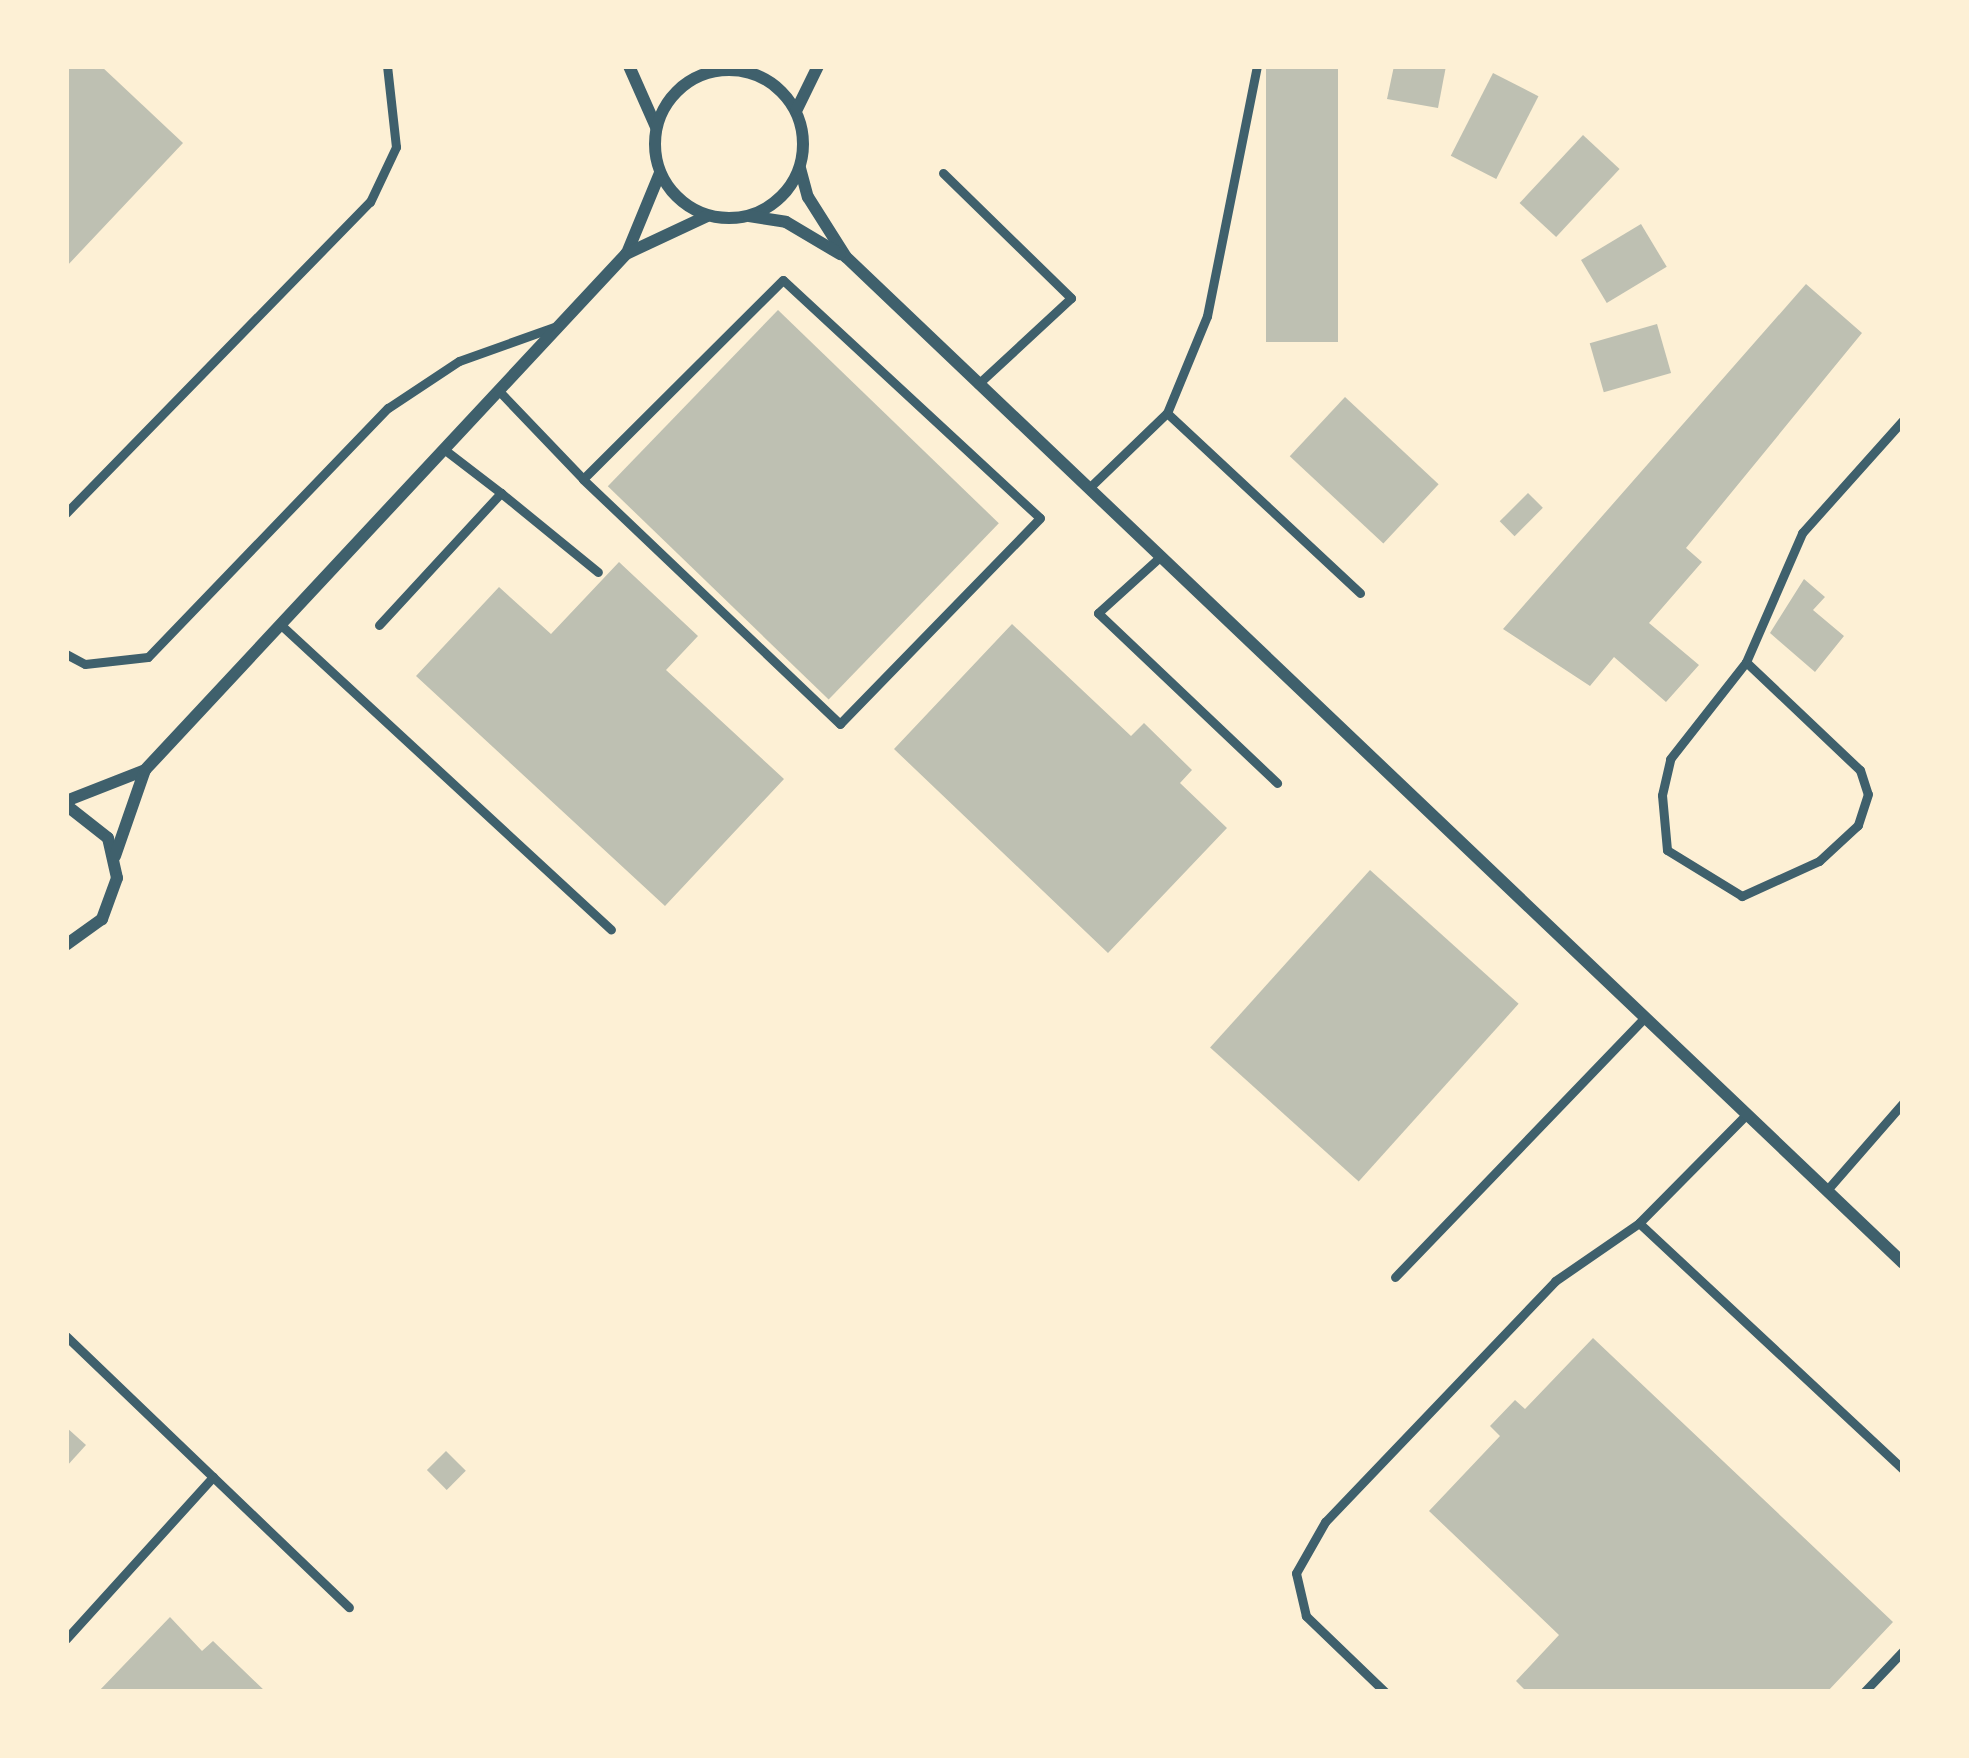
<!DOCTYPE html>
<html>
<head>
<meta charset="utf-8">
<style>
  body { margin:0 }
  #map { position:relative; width:1969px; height:1758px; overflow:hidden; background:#fdf0d5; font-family:"Fira Sans",sans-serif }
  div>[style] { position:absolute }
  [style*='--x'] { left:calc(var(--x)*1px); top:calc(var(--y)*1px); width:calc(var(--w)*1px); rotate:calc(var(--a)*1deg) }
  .building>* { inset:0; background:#bec0b2; transform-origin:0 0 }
  .service>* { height:9px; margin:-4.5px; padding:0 4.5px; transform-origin:4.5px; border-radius:4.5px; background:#3f606c }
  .minor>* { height:12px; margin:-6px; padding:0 6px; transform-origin:6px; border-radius:6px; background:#3f606c }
  .minor>.ring { margin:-6px; padding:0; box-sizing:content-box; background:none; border:12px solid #3f606c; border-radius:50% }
  span { translate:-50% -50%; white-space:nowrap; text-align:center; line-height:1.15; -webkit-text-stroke:9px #fdf0d5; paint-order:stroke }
  .frame { position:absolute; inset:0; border:69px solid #fdf0d5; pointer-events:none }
</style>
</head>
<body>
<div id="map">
  <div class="building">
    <i style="clip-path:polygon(66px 66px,101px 66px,183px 143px,66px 267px)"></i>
    <i style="left:1266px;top:66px;width:72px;height:276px"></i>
    <i style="clip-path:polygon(1394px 66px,1446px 66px,1438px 108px,1387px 99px)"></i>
    <i style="left:1493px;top:73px;width:51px;height:93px;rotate:27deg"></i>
    <i style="left:1583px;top:135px;width:50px;height:93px;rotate:43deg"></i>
    <i style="left:1641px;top:224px;width:50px;height:70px;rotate:59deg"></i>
    <i style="clip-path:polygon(1806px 284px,1862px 333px,1686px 548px,1702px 562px,1649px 623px,1699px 665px,1666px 702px,1614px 657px,1590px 686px,1503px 629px)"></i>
    <i style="left:778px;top:310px;width:307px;height:245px;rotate:44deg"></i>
    <i style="left:1657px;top:324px;width:51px;height:70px;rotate:74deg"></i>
    <i style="left:1345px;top:397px;width:128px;height:81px;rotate:43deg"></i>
    <i style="left:1528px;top:493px;width:21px;height:40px;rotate:45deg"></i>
    <i style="clip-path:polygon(619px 562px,698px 636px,666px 670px,784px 779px,665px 906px,416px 676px,499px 587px,551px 634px)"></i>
    <i style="clip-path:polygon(1804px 579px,1825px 597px,1813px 610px,1844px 636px,1815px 672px,1770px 633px)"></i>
    <i style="clip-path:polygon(1012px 624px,1131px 736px,1144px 723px,1192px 770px,1180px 783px,1227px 828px,1108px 953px,894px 749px)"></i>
    <i style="left:1370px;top:870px;width:200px;height:239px;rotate:42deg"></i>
    <i style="clip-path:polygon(1593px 1338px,1893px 1622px,1827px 1692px,1527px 1692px,1516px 1681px,1559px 1635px,1429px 1511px,1500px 1436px,1490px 1426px,1515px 1400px,1525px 1409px)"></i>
    <i style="clip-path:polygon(66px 1427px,86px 1445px,66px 1467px)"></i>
    <i style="left:446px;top:1451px;width:28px;height:27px;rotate:45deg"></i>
    <i style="clip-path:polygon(170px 1617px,202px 1651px,213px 1641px,266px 1692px,98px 1692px)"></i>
  </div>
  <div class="service">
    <i style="--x:943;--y:173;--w:179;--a:44.3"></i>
    <i style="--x:1071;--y:298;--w:127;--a:137.2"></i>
    <i style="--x:783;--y:280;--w:350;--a:42.8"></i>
    <i style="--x:1040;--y:518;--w:287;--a:134.2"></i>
    <i style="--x:840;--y:724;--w:355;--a:-136.4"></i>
    <i style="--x:583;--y:479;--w:282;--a:-44.9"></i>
    <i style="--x:499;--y:391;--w:122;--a:46.3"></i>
    <i style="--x:1167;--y:413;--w:105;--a:-67.6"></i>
    <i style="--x:1207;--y:316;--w:255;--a:-78.7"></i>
    <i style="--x:445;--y:450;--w:71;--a:37.5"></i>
    <i style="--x:1089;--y:488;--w:108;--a:-43.9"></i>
    <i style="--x:1167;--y:413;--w:264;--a:43"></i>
    <i style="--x:66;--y:513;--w:435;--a:-45.7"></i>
    <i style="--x:370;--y:202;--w:61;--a:-64.7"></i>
    <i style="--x:396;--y:147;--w:81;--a:-96.3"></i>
    <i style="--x:1161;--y:556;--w:85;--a:137.9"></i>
    <i style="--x:1098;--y:613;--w:247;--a:43.5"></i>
    <i style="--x:281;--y:625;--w:449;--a:42.7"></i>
    <i style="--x:379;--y:625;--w:180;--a:-47.3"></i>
    <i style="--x:501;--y:493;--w:125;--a:39.2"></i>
    <i style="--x:66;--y:654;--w:21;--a:28"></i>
    <i style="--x:85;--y:664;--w:63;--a:-6.3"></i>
    <i style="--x:148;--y:657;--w:346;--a:-46.1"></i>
    <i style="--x:388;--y:408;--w:85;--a:-33.5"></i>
    <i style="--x:459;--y:361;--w:104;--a:-19.7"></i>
    <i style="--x:1746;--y:662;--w:157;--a:43.5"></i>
    <i style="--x:1860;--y:770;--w:25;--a:72"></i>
    <i style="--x:1868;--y:794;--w:33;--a:108"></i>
    <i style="--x:1858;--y:825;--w:53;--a:137.3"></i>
    <i style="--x:1819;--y:861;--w:85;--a:155.6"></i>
    <i style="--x:1742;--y:896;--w:88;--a:-148.5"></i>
    <i style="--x:1667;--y:850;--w:55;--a:-95.2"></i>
    <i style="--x:1662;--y:795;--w:37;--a:-77"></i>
    <i style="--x:1670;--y:759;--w:123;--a:-51.9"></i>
    <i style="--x:1746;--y:662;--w:141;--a:-66.5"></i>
    <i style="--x:1802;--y:533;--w:152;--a:-48.2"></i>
    <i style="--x:1827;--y:1190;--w:116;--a:-48.9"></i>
    <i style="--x:1639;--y:1223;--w:361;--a:43"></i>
    <i style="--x:1395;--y:1277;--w:361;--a:-46.1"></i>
    <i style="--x:66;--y:1336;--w:392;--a:43.8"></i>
    <i style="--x:66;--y:1639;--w:219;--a:-47.8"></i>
    <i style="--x:1385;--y:1692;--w:110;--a:-136.1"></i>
    <i style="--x:1306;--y:1616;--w:44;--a:-103.1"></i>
    <i style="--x:1296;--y:1573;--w:59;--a:-60.4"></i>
    <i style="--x:1325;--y:1522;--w:333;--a:-46.3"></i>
    <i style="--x:1555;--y:1281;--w:102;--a:-34.6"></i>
    <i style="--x:1639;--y:1223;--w:153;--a:-45.3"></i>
    <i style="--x:1864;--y:1692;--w:57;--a:-46.4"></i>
  </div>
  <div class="minor">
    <i style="--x:629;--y:66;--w:67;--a:66.1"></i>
    <i class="ring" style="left:655px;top:70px;width:136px;height:136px"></i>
    <i style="--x:796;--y:111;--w:50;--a:-63.9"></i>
    <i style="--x:800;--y:168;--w:30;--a:75"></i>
    <i style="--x:808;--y:197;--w:71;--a:57.7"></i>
    <i style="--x:846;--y:257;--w:1459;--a:43.58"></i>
    <i style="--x:749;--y:216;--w:37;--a:9"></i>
    <i style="--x:786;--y:222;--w:63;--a:30.7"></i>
    <i style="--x:627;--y:253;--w:87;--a:-67.6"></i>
    <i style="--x:66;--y:801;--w:85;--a:-21.4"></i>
    <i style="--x:66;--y:805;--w:53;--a:38.2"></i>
    <i style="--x:108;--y:838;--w:41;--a:77.3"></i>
    <i style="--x:117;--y:878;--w:44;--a:110.1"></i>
    <i style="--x:102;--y:919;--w:44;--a:144.2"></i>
    <i style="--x:115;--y:856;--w:91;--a:-70.8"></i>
    <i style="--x:145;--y:770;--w:705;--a:-47.01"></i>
    <i style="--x:626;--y:254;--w:89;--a:-25.1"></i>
  </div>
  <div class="frame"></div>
</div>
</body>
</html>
